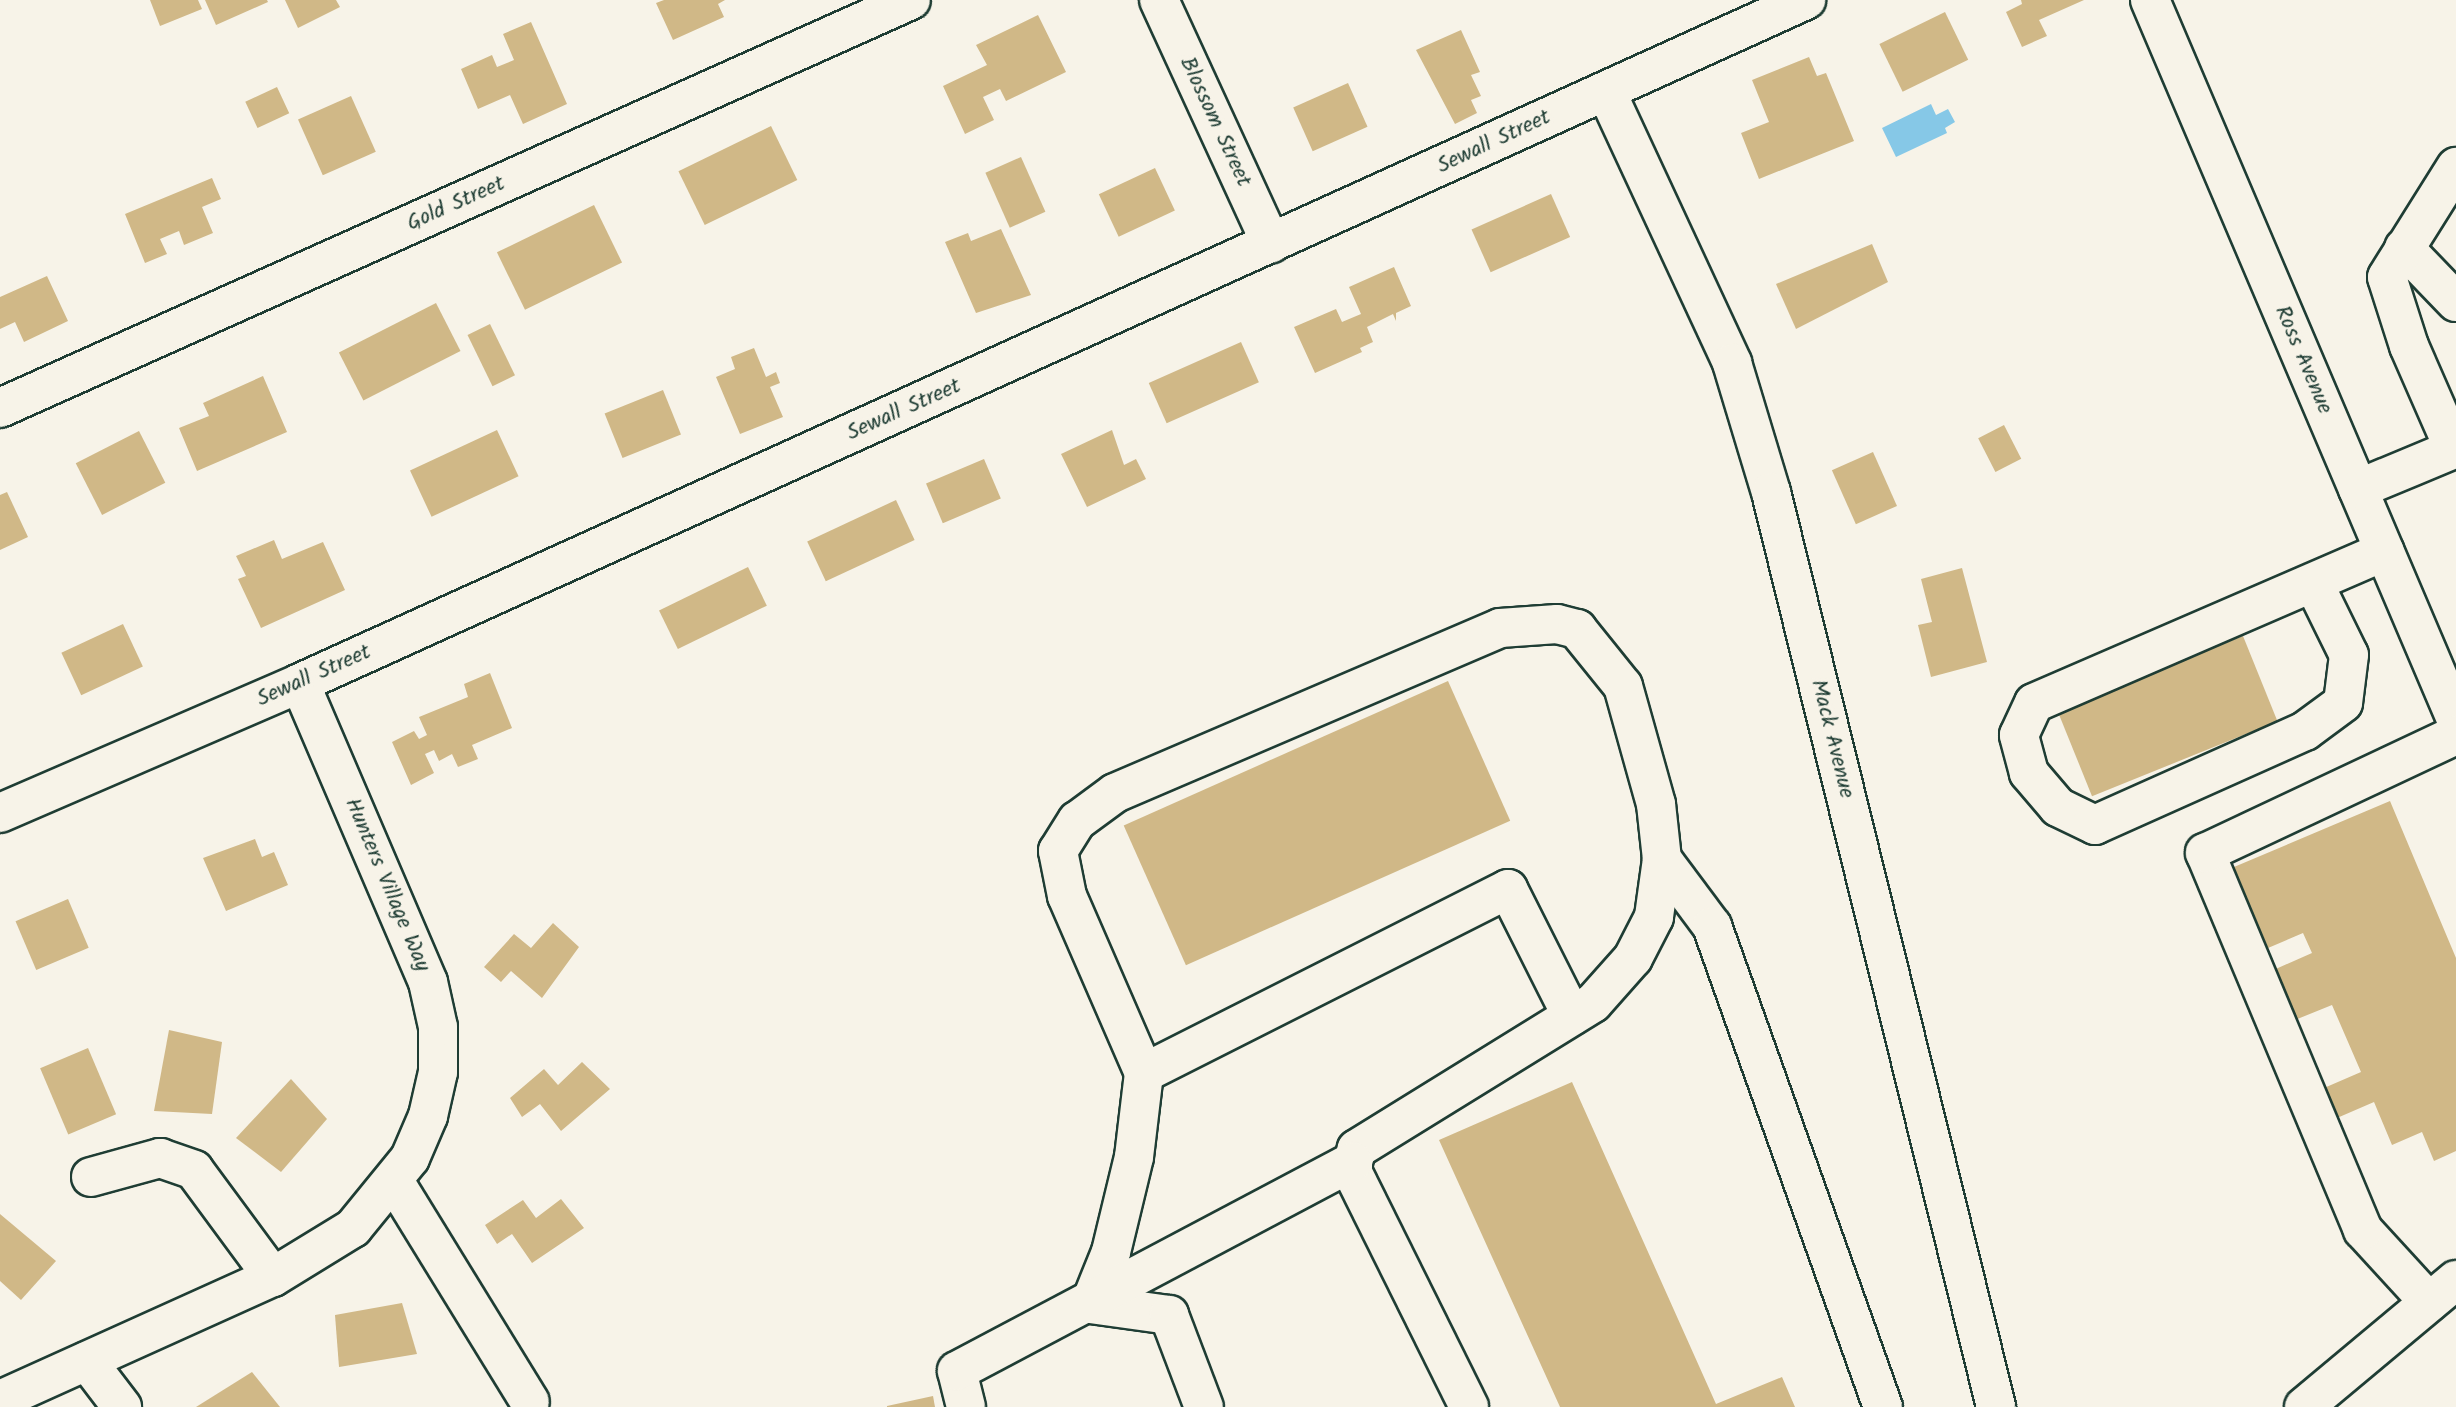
<!DOCTYPE html>
<html>
<head>
<meta charset="utf-8">
<style>
  body { margin:0 }
  #map { position:relative; width:2456px; height:1407px; overflow:hidden; background:#f7f3e8; font-family:Kalam,sans-serif }
  div>[style] { position:absolute }
  [style*='--x'] { left:calc(var(--x)*1px); top:calc(var(--y)*1px); width:calc(var(--w)*1px); rotate:calc(var(--a)*1deg) }
  .water>* { inset:0; background:#86c8e7 }
  .building>* { inset:0; background:#d0b887; transform-origin:0 0 }
  .roads { filter:drop-shadow(2px 0 #1f3d34) drop-shadow(-2px 0 #1f3d34) drop-shadow(0 2px #1f3d34) drop-shadow(0 -2px #1f3d34) }
  .minor>* { height:38px; margin:-19px; padding:0 19px; transform-origin:19px; border-radius:19px; background:#f7f3e8 }
  span { translate:-50% -50%; white-space:nowrap; text-align:center; line-height:1.15; -webkit-text-stroke:7px #f7f3e8; paint-order:stroke }
  .street-label { font-size:22px; color:#1f3d34 }
</style>
</head>
<body>
<div id="map">
  <div class="water">
    <i style="clip-path:polygon(1931px 104px,1936px 115px,1948px 109px,1955px 122px,1945px 128px,1947px 133px,1896px 157px,1882px 128px)"></i>
  </div>
  <div class="building">
    <i style="clip-path:polygon(150px 0,198px 0,202px 9px,160px 26px)"></i>
    <i style="clip-path:polygon(205px 0,267px 0,268px 2px,216px 25px)"></i>
    <i style="clip-path:polygon(285px 0,336px 0,340px 7px,298px 28px)"></i>
    <i style="clip-path:polygon(664px 0,725px 0,718px 4px,724px 17px,673px 40px,656px 3px)"></i>
    <i style="clip-path:polygon(2021px 0,2084px 0,2039px 20px,2047px 36px,2022px 47px,2006px 12px,2022px 4px)"></i>
    <i style="left:1945px;top:12px;width:53px;height:73px;rotate:64deg"></i>
    <i style="clip-path:polygon(1038px 15px,1066px 72px,1006px 101px,1000px 89px,983px 97px,994px 120px,965px 134px,943px 86px,987px 65px,976px 45px)"></i>
    <i style="clip-path:polygon(531px 22px,567px 104px,523px 124px,510px 95px,478px 109px,461px 69px,492px 55px,497px 67px,514px 60px,503px 34px)"></i>
    <i style="clip-path:polygon(1461px 30px,1480px 72px,1471px 75px,1481px 96px,1471px 100px,1477px 113px,1455px 124px,1416px 50px)"></i>
    <i style="clip-path:polygon(1809px 57px,1817px 76px,1826px 73px,1854px 141px,1759px 179px,1741px 133px,1769px 122px,1752px 80px)"></i>
    <i style="left:1348px;top:83px;width:48px;height:60px;rotate:66deg"></i>
    <i style="left:277px;top:87px;width:29px;height:35px;rotate:65deg"></i>
    <i style="left:351px;top:96px;width:61px;height:58px;rotate:66deg"></i>
    <i style="left:771px;top:126px;width:60px;height:103px;rotate:64deg"></i>
    <i style="left:1021px;top:157px;width:60px;height:39px;rotate:66deg"></i>
    <i style="left:1155px;top:168px;width:47px;height:62px;rotate:65deg"></i>
    <i style="clip-path:polygon(212px 178px,221px 199px,202px 207px,213px 233px,184px 245px,179px 231px,160px 239px,167px 254px,145px 263px,125px 214px)"></i>
    <i style="left:1551px;top:194px;width:47px;height:87px;rotate:66deg"></i>
    <i style="left:594px;top:205px;width:64px;height:108px;rotate:64deg"></i>
    <i style="clip-path:polygon(1001px 229px,1031px 295px,976px 313px,945px 242px,968px 233px,971px 241px)"></i>
    <i style="clip-path:polygon(1872px 244px,1888px 282px,1796px 329px,1776px 284px)"></i>
    <i style="clip-path:polygon(1394px 267px,1411px 306px,1396px 313px,1396px 321px,1393px 314px,1367px 327px,1373px 342px,1360px 348px,1362px 352px,1315px 373px,1294px 327px,1336px 309px,1342px 322px,1361px 314px,1349px 287px)"></i>
    <i style="clip-path:polygon(47px 276px,68px 321px,24px 342px,15px 322px,0 329px,0 297px)"></i>
    <i style="left:436px;top:303px;width:54px;height:109px;rotate:63deg"></i>
    <i style="left:490px;top:324px;width:57px;height:25px;rotate:64deg"></i>
    <i style="left:1241px;top:342px;width:44px;height:101px;rotate:66deg"></i>
    <i style="clip-path:polygon(754px 348px,766px 377px,776px 372px,780px 383px,770px 387px,783px 417px,740px 434px,716px 377px,735px 369px,731px 357px)"></i>
    <i style="clip-path:polygon(263px 376px,287px 432px,197px 471px,179px 428px,209px 416px,203px 403px)"></i>
    <i style="left:663px;top:390px;width:48px;height:63px;rotate:68deg"></i>
    <i style="left:2004px;top:425px;width:38px;height:29px;rotate:63deg"></i>
    <i style="left:497px;top:430px;width:51px;height:96px;rotate:65deg"></i>
    <i style="clip-path:polygon(1112px 430px,1124px 465px,1136px 459px,1146px 479px,1087px 507px,1061px 454px)"></i>
    <i style="left:139px;top:431px;width:58px;height:71px;rotate:63deg"></i>
    <i style="left:1873px;top:452px;width:59px;height:45px;rotate:66deg"></i>
    <i style="left:984px;top:459px;width:43px;height:63px;rotate:67deg"></i>
    <i style="clip-path:polygon(7px 492px,28px 537px,0 550px,0 495px)"></i>
    <i style="left:896px;top:500px;width:44px;height:98px;rotate:65deg"></i>
    <i style="clip-path:polygon(274px 540px,282px 559px,323px 542px,345px 590px,261px 628px,238px 579px,246px 576px,236px 556px)"></i>
    <i style="left:748px;top:567px;width:43px;height:99px;rotate:64deg"></i>
    <i style="clip-path:polygon(1962px 568px,1987px 662px,1931px 677px,1918px 625px,1932px 622px,1921px 579px)"></i>
    <i style="left:123px;top:624px;width:47px;height:68px;rotate:65deg"></i>
    <i style="left:2243px;top:636px;width:92px;height:200px;rotate:68deg"></i>
    <i style="clip-path:polygon(490px 673px,512px 728px,472px 745px,478px 759px,458px 767px,452px 754px,439px 761px,434px 750px,425px 754px,434px 773px,411px 785px,392px 742px,414px 731px,419px 739px,427px 735px,419px 717px,468px 697px,464px 684px)"></i>
    <i style="left:1448px;top:681px;width:153px;height:355px;rotate:66deg"></i>
    <i style="clip-path:polygon(2390px 801px,2456px 958px,2456px 1151px,2434px 1161px,2422px 1132px,2392px 1145px,2374px 1102px,2337px 1118px,2324px 1088px,2361px 1072px,2332px 1005px,2290px 1022px,2269px 972px,2312px 953px,2303px 933px,2268px 948px,2234px 867px)"></i>
    <i style="clip-path:polygon(255px 839px,262px 857px,274px 852px,288px 885px,226px 911px,203px 858px)"></i>
    <i style="left:68px;top:899px;width:53px;height:57px;rotate:67deg"></i>
    <i style="clip-path:polygon(553px 923px,579px 947px,542px 998px,511px 971px,501px 982px,484px 967px,514px 934px,531px 948px)"></i>
    <i style="clip-path:polygon(169px 1030px,222px 1042px,212px 1114px,154px 1111px)"></i>
    <i style="left:88px;top:1048px;width:72px;height:52px;rotate:67deg"></i>
    <i style="clip-path:polygon(582px 1062px,610px 1089px,561px 1131px,540px 1104px,522px 1117px,510px 1098px,544px 1069px,558px 1085px)"></i>
    <i style="clip-path:polygon(291px 1079px,327px 1119px,281px 1172px,236px 1138px)"></i>
    <i style="clip-path:polygon(1572px 1082px,1716px 1404px,1782px 1377px,1795px 1407px,1560px 1407px,1439px 1140px)"></i>
    <i style="clip-path:polygon(561px 1199px,584px 1228px,532px 1263px,512px 1234px,497px 1244px,485px 1225px,523px 1200px,536px 1218px)"></i>
    <i style="clip-path:polygon(0 1214px,56px 1261px,21px 1300px,0 1281px)"></i>
    <i style="clip-path:polygon(402px 1303px,417px 1354px,339px 1367px,335px 1315px)"></i>
    <i style="clip-path:polygon(252px 1372px,280px 1407px,196px 1407px)"></i>
    <i style="clip-path:polygon(933px 1396px,935px 1407px,887px 1407px,887px 1406px)"></i>
  </div>
  <div class="roads">
    <div class="minor">
      <i style="--x:1159;--y:0;--w:268;--a:65.3"></i>
      <i style="--x:2150;--y:0;--w:781;--a:66.95"></i>
      <i style="--x:1606;--y:91;--w:300;--a:65.1"></i>
      <i style="--x:1732;--y:363;--w:135;--a:73.2"></i>
      <i style="--x:1771;--y:492;--w:942;--a:76.18"></i>
      <i style="--x:2404;--y:248;--w:75;--a:46.1"></i>
      <i style="--x:0;--y:408;--w:998;--a:-24.13"></i>
      <i style="--x:2358;--y:489;--w:104;--a:-22.6"></i>
      <i style="--x:2454;--y:449;--w:112;--a:-113.6"></i>
      <i style="--x:2409;--y:346;--w:72;--a:-107.7"></i>
      <i style="--x:2387;--y:277;--w:130;--a:-57.9"></i>
      <i style="--x:2314;--y:584;--w:79;--a:63.8"></i>
      <i style="--x:2349;--y:655;--w:48;--a:97.1"></i>
      <i style="--x:2343;--y:703;--w:47;--a:143.6"></i>
      <i style="--x:2305;--y:731;--w:230;--a:155.9"></i>
      <i style="--x:2095;--y:825;--w:41;--a:-154.1"></i>
      <i style="--x:2058;--y:807;--w:45;--a:-130.5"></i>
      <i style="--x:2029;--y:773;--w:39;--a:-105"></i>
      <i style="--x:2019;--y:735;--w:35;--a:-65"></i>
      <i style="--x:2034;--y:703;--w:382;--a:-23.4"></i>
      <i style="--x:0;--y:813;--w:327;--a:-23.4"></i>
      <i style="--x:300;--y:683;--w:1654;--a:-24.4"></i>
      <i style="--x:1662;--y:859;--w:84;--a:53.3"></i>
      <i style="--x:1712;--y:926;--w:510;--a:70.43"></i>
      <i style="--x:1144;--y:1073;--w:408;--a:-26.8"></i>
      <i style="--x:1508;--y:889;--w:142;--a:63.3"></i>
      <i style="--x:91;--y:1177;--w:72;--a:-15.4"></i>
      <i style="--x:160;--y:1158;--w:36;--a:19"></i>
      <i style="--x:194;--y:1170;--w:133;--a:53.6"></i>
      <i style="--x:394;--y:1181;--w:259;--a:58.4"></i>
      <i style="--x:2429;--y:1302;--w:98;--a:-132.5"></i>
      <i style="--x:2363;--y:1230;--w:409;--a:-112.7"></i>
      <i style="--x:2205;--y:853;--w:277;--a:-25.2"></i>
      <i style="--x:1090;--y:1304;--w:56;--a:-68"></i>
      <i style="--x:1111;--y:1252;--w:98;--a:-76.4"></i>
      <i style="--x:1134;--y:1157;--w:85;--a:-83.2"></i>
      <i style="--x:1144;--y:1073;--w:193;--a:-113.5"></i>
      <i style="--x:1067;--y:896;--w:46;--a:-101.3"></i>
      <i style="--x:1058;--y:851;--w:36;--a:-58"></i>
      <i style="--x:1077;--y:821;--w:47;--a:-36.4"></i>
      <i style="--x:1115;--y:793;--w:419;--a:-23.2"></i>
      <i style="--x:1500;--y:628;--w:57;--a:-4"></i>
      <i style="--x:1557;--y:624;--w:21;--a:14"></i>
      <i style="--x:1577;--y:629;--w:73;--a:51.1"></i>
      <i style="--x:1623;--y:686;--w:123;--a:74.4"></i>
      <i style="--x:1656;--y:804;--w:55;--a:83.8"></i>
      <i style="--x:1662;--y:859;--w:59;--a:97.9"></i>
      <i style="--x:1654;--y:917;--w:46;--a:117.1"></i>
      <i style="--x:1633;--y:958;--w:60;--a:131.6"></i>
      <i style="--x:1593;--y:1003;--w:278;--a:148.3"></i>
      <i style="--x:1357;--y:1149;--w:13;--a:108"></i>
      <i style="--x:1353;--y:1161;--w:12;--a:90"></i>
      <i style="--x:1353;--y:1173;--w:261;--a:63.6"></i>
      <i style="--x:1090;--y:1304;--w:80;--a:7.9"></i>
      <i style="--x:1169;--y:1315;--w:98;--a:69.2"></i>
      <i style="--x:87;--y:1361;--w:58;--a:52.7"></i>
      <i style="--x:0;--y:1400;--w:299;--a:-24.3"></i>
      <i style="--x:273;--y:1277;--w:94;--a:-31.5"></i>
      <i style="--x:353;--y:1228;--w:90;--a:-50.8"></i>
      <i style="--x:410;--y:1158;--w:46;--a:-66.8"></i>
      <i style="--x:428;--y:1116;--w:45;--a:-77.2"></i>
      <i style="--x:438;--y:1072;--w:45;--a:-90"></i>
      <i style="--x:438;--y:1027;--w:46;--a:-102.5"></i>
      <i style="--x:428;--y:982;--w:325;--a:-113.2"></i>
      <i style="--x:966;--y:1407;--w:37;--a:-104"></i>
      <i style="--x:957;--y:1371;--w:448;--a:-27.9"></i>
      <i style="--x:2304;--y:1407;--w:198;--a:-39.9"></i>
    </div>
  </div>
  <div class="street-label">
    <span style="left:1215px;top:122px;rotate:65deg">Blossom Street</span>
    <span style="left:1494px;top:142px;rotate:-25deg">Sewall Street</span>
    <span style="left:456px;top:204px;rotate:-24deg">Gold Street</span>
    <span style="left:2303px;top:360px;rotate:67deg">Ross Avenue</span>
    <span style="left:904px;top:410px;rotate:-24deg">Sewall Street</span>
    <span style="left:314px;top:676px;rotate:-24deg">Sewall Street</span>
    <span style="left:1832px;top:739px;rotate:76deg">Mack Avenue</span>
    <span style="left:387px;top:885px;rotate:67deg">Hunters Village Way</span>
  </div>
</div>
</body>
</html>
